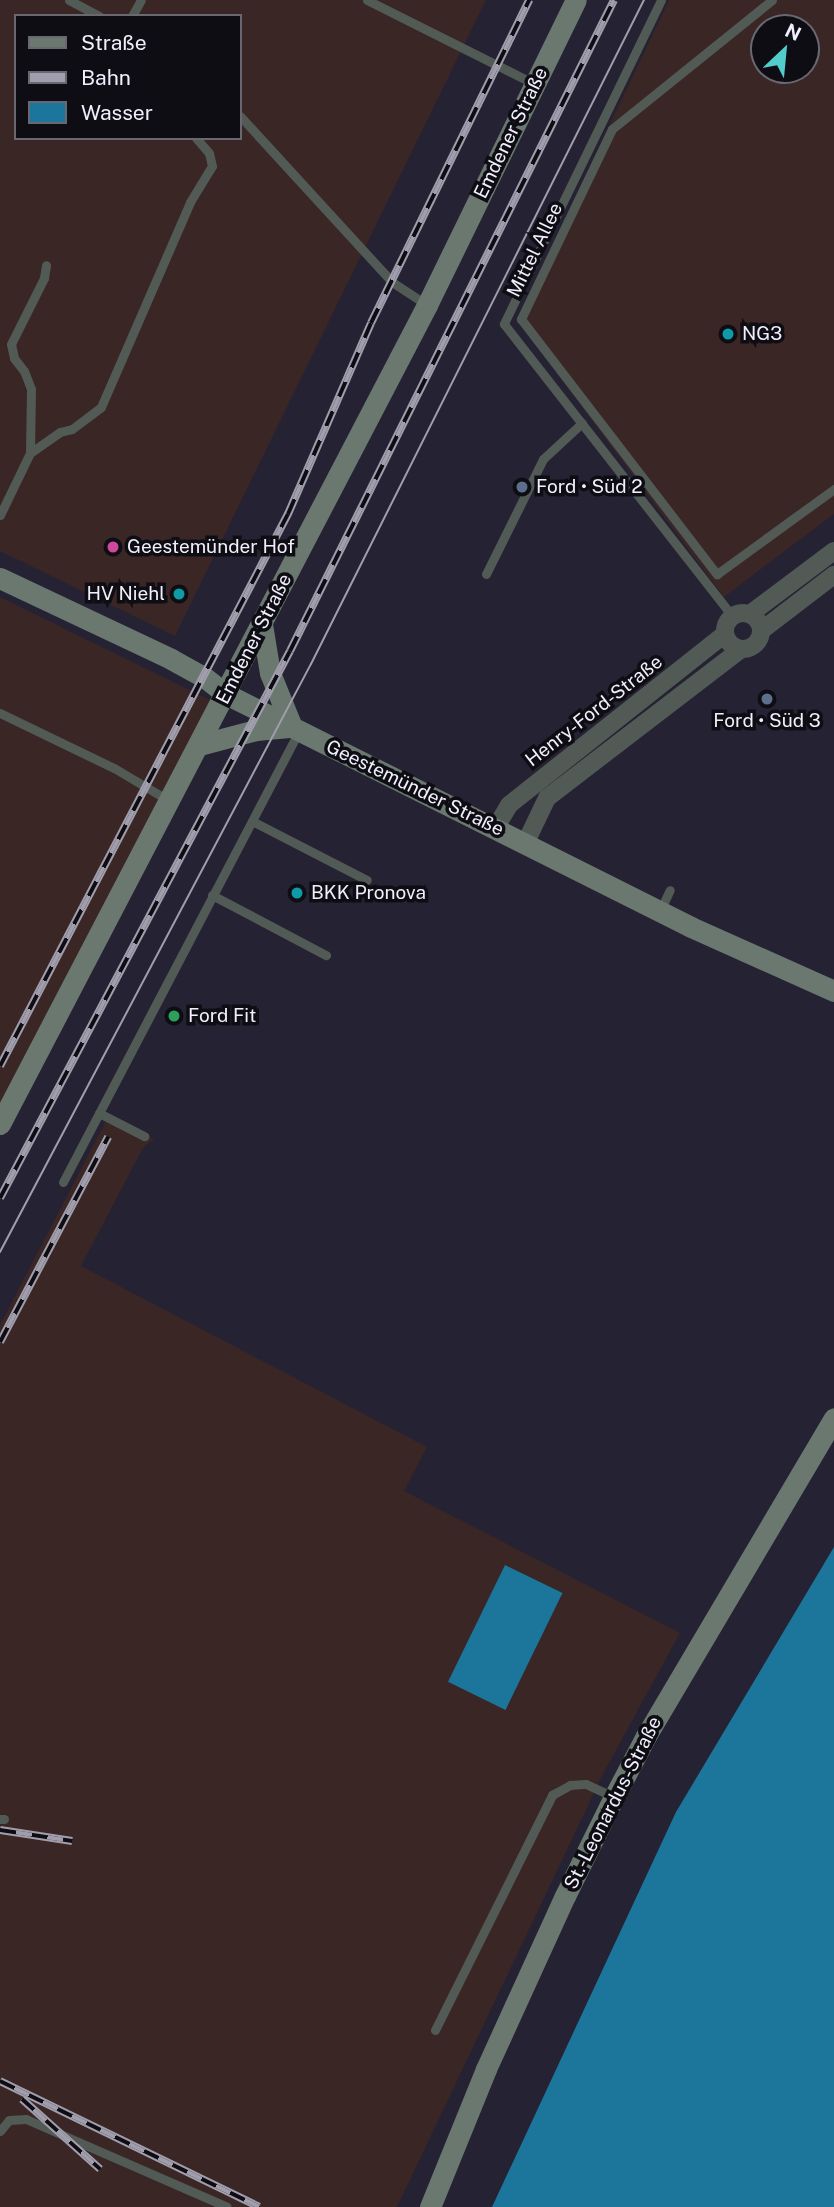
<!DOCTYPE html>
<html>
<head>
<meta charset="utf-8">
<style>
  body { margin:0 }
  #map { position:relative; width:834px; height:2207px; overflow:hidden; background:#252233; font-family:"Public Sans",sans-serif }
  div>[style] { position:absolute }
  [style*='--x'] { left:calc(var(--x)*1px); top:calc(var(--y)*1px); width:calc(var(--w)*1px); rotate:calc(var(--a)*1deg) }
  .industrial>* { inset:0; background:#3a2625 }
  .water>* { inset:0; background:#1c759a; transform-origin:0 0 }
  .lane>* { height:9px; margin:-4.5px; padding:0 4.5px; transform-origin:4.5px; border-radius:4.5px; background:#515a55 }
  .street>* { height:18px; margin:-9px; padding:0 9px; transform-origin:9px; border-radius:9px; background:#515a55 }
  .street>.ring { margin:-9px; padding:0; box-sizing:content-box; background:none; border:18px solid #515a55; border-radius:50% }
  .secondary>* { height:21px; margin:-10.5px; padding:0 10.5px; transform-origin:10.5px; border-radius:10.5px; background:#6a7870 }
  .tram>* { height:2px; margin:-1px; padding:0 1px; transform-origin:1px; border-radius:1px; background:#a09eac }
  .rail>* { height:8px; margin-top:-4px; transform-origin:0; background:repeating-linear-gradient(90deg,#0e0d14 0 16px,#a09eac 0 32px); box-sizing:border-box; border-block:2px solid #a09eac }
  .dots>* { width:19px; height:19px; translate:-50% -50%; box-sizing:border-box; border:4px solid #0e0d14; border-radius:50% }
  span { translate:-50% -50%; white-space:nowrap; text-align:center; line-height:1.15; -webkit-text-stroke:7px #0e0d14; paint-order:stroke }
  .street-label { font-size:19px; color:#f1effb }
  .poi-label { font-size:19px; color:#f1effb }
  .left { translate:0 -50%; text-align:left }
  .right { translate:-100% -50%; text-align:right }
  .legend { position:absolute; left:14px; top:14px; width:228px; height:126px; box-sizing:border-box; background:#0e0d14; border:2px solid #696770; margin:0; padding:9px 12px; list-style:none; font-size:21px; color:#f1effb }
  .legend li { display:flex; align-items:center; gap:14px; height:35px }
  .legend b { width:35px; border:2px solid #696770 }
  .north { position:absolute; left:750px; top:14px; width:70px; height:70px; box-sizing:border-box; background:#0e0d14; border:2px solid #696770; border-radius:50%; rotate:26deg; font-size:19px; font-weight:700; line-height:28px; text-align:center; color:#f1effb }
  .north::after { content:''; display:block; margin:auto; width:24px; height:32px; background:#52cdcc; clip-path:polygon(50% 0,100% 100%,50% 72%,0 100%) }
</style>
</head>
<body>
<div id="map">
  <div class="industrial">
    <i style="clip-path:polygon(evenodd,0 0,486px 0,175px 636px,0 551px,0 0,16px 16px,240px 16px,240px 138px,16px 138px,16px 16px)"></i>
    <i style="clip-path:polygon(evenodd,669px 0,834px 0,834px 514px,724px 597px,517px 320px,669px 0,764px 28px,806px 28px,806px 70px,764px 70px,764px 28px)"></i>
    <i style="clip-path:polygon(0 597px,212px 701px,0 1117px)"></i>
    <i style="clip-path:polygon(109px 1115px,154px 1139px,143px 1148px,81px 1266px,427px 1447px,404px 1491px,680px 1633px,603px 1774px,397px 2207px,0 2207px,0 1325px)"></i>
  </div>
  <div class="water">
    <i style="clip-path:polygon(834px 1547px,834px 2207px,492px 2207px,676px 1812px)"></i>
    <i style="left:505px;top:1565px;width:64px;height:130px;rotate:26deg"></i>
  </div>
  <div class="lane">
    <i style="--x:69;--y:0;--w:34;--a:28"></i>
    <i style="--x:367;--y:0;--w:188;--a:26.6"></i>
    <i style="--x:661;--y:0;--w:360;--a:115.9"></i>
    <i style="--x:504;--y:324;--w:370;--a:52"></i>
    <i style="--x:772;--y:0;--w:206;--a:141.1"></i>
    <i style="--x:612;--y:129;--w:211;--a:115.6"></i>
    <i style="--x:521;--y:319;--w:322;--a:52.5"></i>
    <i style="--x:717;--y:574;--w:145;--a:-36"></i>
    <i style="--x:132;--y:16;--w:18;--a:-61"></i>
    <i style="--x:240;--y:116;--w:225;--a:47.5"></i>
    <i style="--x:392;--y:282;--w:42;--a:33.3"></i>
    <i style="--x:30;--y:453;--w:37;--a:-35"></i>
    <i style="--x:60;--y:432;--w:12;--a:-14"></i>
    <i style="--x:72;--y:429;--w:36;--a:-37"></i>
    <i style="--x:101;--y:407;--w:223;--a:-66.5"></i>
    <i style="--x:190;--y:202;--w:42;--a:-58.6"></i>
    <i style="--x:212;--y:166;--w:13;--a:-103"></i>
    <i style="--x:209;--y:153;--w:20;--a:-131"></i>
    <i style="--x:0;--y:515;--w:69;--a:-64.2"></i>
    <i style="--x:30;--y:453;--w:64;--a:-89.1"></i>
    <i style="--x:31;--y:389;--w:19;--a:-111"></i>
    <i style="--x:24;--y:371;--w:16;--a:-128"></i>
    <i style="--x:14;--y:358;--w:14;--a:-102"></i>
    <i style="--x:11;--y:344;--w:74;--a:-63.4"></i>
    <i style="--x:44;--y:278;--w:13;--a:-81"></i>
    <i style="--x:486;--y:574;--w:128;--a:-63.6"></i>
    <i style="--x:543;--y:459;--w:53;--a:-42.7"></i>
    <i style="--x:0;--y:713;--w:127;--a:25.8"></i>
    <i style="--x:114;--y:768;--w:63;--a:30.7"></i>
    <i style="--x:252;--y:821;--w:129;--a:27.2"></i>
    <i style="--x:212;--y:895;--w:129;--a:27.8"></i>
    <i style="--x:660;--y:911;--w:23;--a:-65"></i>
    <i style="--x:99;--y:1113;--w:51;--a:27.1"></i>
    <i style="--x:63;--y:1182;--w:509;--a:-62.38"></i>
    <i style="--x:0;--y:1819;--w:4;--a:0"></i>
    <i style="--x:435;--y:2030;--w:263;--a:-63.5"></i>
    <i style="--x:552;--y:1795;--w:21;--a:-29"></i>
    <i style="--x:570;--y:1785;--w:16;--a:-4"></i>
    <i style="--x:586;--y:1784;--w:31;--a:25"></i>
    <i style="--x:0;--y:2131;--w:14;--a:-51"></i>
    <i style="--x:9;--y:2120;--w:17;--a:-3"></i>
    <i style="--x:26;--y:2119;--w:219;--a:23.6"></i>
  </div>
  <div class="street">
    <i class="ring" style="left:725px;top:613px;width:18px;height:18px"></i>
    <i style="--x:750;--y:614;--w:105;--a:-36.9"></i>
    <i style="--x:762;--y:630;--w:91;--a:-37.4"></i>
    <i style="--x:496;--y:827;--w:26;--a:-59"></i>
    <i style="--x:509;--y:805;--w:275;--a:-38.4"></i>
    <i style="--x:526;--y:842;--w:49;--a:-64.5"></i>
    <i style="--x:547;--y:798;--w:243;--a:-37.5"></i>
  </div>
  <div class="secondary">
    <i style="--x:0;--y:578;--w:189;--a:25.3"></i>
    <i style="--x:171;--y:659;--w:38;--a:29"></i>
    <i style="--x:204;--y:677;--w:28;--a:38"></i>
    <i style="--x:226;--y:694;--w:520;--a:26.61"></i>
    <i style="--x:691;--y:927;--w:157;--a:24.1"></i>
    <i style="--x:199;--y:745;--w:59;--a:-14.7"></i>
    <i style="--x:256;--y:730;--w:36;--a:-5"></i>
    <i style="--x:292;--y:727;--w:58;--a:-112.2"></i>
    <i style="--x:270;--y:673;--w:50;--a:-99.3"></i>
    <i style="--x:0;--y:1124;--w:924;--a:-62.46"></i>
    <i style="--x:427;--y:305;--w:339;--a:-64"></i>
    <i style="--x:430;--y:2207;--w:149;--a:-67.9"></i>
    <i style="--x:486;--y:2069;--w:190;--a:-65.5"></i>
    <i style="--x:565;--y:1896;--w:110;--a:-63.7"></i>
    <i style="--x:614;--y:1797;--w:69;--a:-62.3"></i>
    <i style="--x:646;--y:1736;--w:369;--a:-59.4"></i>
  </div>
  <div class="tram">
    <i style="--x:0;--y:1252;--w:665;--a:-62.13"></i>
    <i style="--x:311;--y:664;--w:743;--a:-63.37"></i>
  </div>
  <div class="rail">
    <i style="--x:0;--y:1066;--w:623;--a:-62.45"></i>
    <i style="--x:288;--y:514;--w:208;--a:-66.5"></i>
    <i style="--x:371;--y:323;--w:360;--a:-63.9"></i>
    <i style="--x:0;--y:1198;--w:619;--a:-62.07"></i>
    <i style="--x:290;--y:651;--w:727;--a:-63.54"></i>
    <i style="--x:0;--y:1342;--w:232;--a:-62.2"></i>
    <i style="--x:0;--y:1830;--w:73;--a:8.7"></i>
    <i style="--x:0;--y:2081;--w:288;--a:25.9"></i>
    <i style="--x:22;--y:2099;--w:105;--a:41.9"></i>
  </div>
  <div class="dots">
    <i style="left:728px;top:334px;background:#0f9aa8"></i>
    <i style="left:522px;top:487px;background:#5c6f8a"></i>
    <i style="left:113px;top:547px;background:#d1479c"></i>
    <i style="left:179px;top:594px;background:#0f9aa8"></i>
    <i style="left:767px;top:699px;background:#5c6f8a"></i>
    <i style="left:297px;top:893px;background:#0f9aa8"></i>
    <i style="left:174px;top:1016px;background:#2e9e5b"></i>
  </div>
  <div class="street-label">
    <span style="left:511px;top:133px;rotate:-64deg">Emdener Straße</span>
    <span style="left:535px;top:250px;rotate:-64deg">Mittel Allee</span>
    <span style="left:254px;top:639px;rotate:-63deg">Emdener Straße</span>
    <span style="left:594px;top:711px;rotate:-38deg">Henry-Ford-Straße</span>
    <span style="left:415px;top:788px;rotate:26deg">Geestemünder Straße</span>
    <span style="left:613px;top:1803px;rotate:-63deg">St.-Leonardus-Straße</span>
  </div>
  <div class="poi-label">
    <span class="left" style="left:742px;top:334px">NG3</span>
    <span class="left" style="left:536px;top:487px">Ford • Süd 2</span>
    <span class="left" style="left:127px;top:547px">Geestemünder Hof</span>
    <span class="right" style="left:165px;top:594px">HV Niehl</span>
    <span style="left:767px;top:721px">Ford • Süd 3</span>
    <span class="left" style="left:311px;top:893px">BKK Pronova</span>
    <span class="left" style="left:188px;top:1016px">Ford Fit</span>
  </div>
  <ul class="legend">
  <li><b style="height:9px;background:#6a7870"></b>Straße</li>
  <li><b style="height:9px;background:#a09eac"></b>Bahn</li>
  <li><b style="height:19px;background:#1c759a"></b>Wasser</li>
  </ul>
  <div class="north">N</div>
</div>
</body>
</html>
